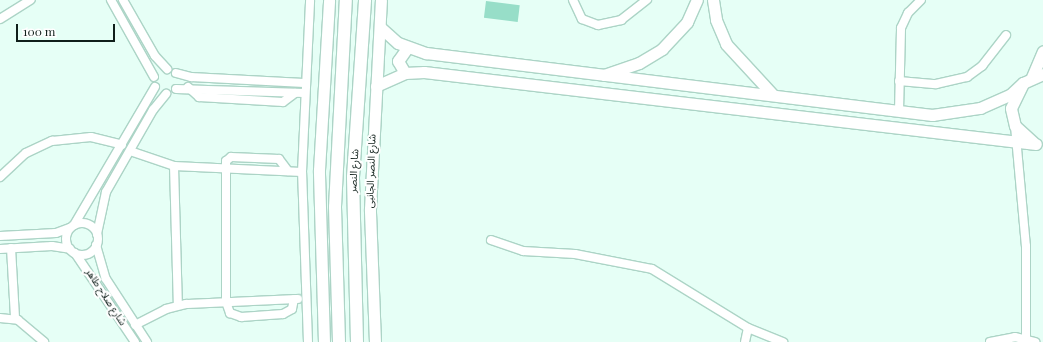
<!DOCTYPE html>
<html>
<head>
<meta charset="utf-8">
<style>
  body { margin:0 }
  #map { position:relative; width:1043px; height:342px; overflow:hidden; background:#e6fff6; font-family:"Playfair Display","Noto Sans Arabic",serif }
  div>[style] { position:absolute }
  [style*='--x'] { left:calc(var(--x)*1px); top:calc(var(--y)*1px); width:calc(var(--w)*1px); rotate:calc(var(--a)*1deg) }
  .green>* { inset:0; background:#97dec8; transform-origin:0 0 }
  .roads { filter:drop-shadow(1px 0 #acd4c6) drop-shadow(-1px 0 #acd4c6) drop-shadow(0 1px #acd4c6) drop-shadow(0 -1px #acd4c6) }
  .street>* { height:8px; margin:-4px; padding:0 4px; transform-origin:4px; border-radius:4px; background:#fff }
  .street>.ring { margin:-4px; padding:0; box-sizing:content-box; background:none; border:8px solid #fff; border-radius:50% }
  .secondary>* { height:11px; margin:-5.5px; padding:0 5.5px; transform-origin:5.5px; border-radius:5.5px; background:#fff }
  .primary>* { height:12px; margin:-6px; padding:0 6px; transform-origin:6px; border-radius:6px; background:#fff }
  span { translate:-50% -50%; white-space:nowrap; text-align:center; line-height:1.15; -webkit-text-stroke:4px #fff; paint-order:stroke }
  .street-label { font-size:10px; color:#0f1f1a }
  .scale { position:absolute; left:16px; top:24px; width:99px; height:18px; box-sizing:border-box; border:2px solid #0f1f1a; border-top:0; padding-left:5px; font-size:12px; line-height:14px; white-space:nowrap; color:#0f1f1a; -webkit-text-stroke:3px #fff; paint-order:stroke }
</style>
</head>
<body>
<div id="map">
  <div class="green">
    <i style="left:486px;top:1px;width:34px;height:17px;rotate:7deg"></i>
  </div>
  <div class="roads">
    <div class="street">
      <i style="--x:111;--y:0;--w:88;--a:60.8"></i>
      <i style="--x:123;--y:0;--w:64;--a:60.3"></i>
      <i style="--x:155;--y:56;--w:18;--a:47"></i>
      <i style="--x:573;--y:0;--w:21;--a:65"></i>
      <i style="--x:582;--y:19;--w:17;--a:21"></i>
      <i style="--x:598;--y:25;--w:24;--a:-12"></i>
      <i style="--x:621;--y:20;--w:33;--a:-38"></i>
      <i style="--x:0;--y:19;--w:36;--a:-32"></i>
      <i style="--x:176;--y:73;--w:16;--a:15"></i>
      <i style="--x:191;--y:77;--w:113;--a:3"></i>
      <i style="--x:899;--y:81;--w:37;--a:5"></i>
      <i style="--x:936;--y:84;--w:32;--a:-13"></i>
      <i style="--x:967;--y:77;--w:19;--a:-36"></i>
      <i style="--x:982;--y:66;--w:39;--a:-52"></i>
      <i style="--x:188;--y:87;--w:15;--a:42"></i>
      <i style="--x:199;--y:97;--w:84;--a:3.4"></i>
      <i style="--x:283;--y:102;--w:15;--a:-37"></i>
      <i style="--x:176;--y:89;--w:128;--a:1.8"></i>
      <i style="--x:899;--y:111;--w:83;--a:-88.6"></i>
      <i style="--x:901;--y:28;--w:17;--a:-65"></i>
      <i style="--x:908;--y:13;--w:18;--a:-45"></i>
      <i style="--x:1015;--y:126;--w:121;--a:84.8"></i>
      <i style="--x:1026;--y:246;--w:96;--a:90"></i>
      <i style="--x:130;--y:151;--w:46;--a:18.8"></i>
      <i style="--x:174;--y:166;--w:128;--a:2.7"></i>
      <i style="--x:174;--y:166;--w:139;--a:88.4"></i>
      <i style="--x:288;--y:171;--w:15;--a:-127"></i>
      <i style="--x:279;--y:159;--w:48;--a:-177.6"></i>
      <i style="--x:231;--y:157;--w:6;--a:141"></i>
      <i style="--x:226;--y:161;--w:141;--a:90"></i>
      <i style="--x:226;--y:302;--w:12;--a:70"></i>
      <i style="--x:230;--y:313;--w:12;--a:20"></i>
      <i style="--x:241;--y:317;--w:42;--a:-4.1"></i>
      <i style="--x:283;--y:314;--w:10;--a:-29"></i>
      <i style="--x:292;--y:309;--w:10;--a:-79"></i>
      <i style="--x:0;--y:177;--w:35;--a:-43"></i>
      <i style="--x:26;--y:153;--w:29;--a:-25"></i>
      <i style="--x:52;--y:141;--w:39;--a:-6"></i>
      <i style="--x:91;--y:137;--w:32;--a:14"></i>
      <i class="ring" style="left:66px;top:223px;width:24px;height:24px"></i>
      <i style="--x:74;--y:225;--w:160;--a:-59.6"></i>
      <i style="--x:97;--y:234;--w:43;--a:-77.9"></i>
      <i style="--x:106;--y:192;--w:95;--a:-60.2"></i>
      <i style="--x:153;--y:110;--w:21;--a:-51"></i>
      <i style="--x:0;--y:236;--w:56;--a:-3.1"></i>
      <i style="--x:56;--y:233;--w:15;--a:-20"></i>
      <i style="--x:491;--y:240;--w:34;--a:19"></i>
      <i style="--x:523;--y:251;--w:52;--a:3.3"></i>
      <i style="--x:575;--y:254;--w:78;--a:11"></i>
      <i style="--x:652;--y:269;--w:113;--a:31.6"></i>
      <i style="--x:748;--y:328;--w:38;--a:22"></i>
      <i style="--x:96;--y:245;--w:35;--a:74"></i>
      <i style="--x:106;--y:279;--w:75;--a:56.9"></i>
      <i style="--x:11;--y:248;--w:70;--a:86.7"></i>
      <i style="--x:0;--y:249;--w:52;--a:-3.3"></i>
      <i style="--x:52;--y:246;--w:18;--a:9"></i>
      <i style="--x:75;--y:253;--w:107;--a:56"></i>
      <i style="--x:0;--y:318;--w:18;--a:6"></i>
      <i style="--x:18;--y:320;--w:34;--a:40"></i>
      <i style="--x:135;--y:325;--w:35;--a:-27"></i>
      <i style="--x:166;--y:309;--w:21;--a:-14"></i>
      <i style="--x:186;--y:304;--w:112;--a:-2.6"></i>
      <i style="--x:308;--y:342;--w:170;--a:-92"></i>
      <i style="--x:302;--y:172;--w:172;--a:-87.3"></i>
      <i style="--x:745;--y:342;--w:14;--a:-78"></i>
      <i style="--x:990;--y:342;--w:25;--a:-11"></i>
      <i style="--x:1015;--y:337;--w:21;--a:14"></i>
    </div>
    <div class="secondary">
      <i style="--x:713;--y:0;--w:20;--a:81"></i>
      <i style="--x:716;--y:20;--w:26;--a:67"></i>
      <i style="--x:726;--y:44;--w:69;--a:47.3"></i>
      <i style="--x:380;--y:27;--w:24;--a:42"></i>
      <i style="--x:398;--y:43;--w:30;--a:20"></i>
      <i style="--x:426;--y:53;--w:510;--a:6.99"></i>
      <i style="--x:932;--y:115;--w:49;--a:-8.3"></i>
      <i style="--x:980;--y:108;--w:34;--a:-24"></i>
      <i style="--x:1011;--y:94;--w:16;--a:-43"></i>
      <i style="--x:405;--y:73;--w:14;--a:-120"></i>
      <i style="--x:398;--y:61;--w:16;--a:-55"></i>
      <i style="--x:604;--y:75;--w:37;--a:-19"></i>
      <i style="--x:639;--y:63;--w:27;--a:-31"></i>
      <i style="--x:662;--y:49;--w:37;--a:-47"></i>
      <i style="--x:687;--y:22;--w:24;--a:-66"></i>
      <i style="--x:1032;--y:77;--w:28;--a:-67"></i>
      <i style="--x:376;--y:86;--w:32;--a:-24"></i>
      <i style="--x:405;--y:73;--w:19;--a:-3"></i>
      <i style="--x:424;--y:72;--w:616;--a:6.71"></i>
      <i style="--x:1033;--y:142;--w:24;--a:-138"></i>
      <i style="--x:1015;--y:126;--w:18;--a:-103"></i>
      <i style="--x:1011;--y:108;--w:28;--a:-64"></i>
      <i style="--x:1023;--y:83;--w:22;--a:-24"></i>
      <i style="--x:324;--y:342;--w:172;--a:-91.7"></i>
      <i style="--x:319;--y:170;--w:170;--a:-86.6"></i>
      <i style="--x:375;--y:342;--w:133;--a:-92.2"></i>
      <i style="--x:370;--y:209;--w:209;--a:-87"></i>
    </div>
    <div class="primary">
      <i style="--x:339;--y:342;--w:135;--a:-91.7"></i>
      <i style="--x:335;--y:207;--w:207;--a:-87"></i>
      <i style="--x:357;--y:342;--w:165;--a:-91.4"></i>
      <i style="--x:353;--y:177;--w:177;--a:-86.1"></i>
    </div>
  </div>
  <div class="street-label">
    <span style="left:354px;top:171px;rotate:-87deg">شارع النصر</span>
    <span style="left:371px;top:171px;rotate:-88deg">شارع النصر الجانبى</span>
    <span style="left:106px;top:297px;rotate:57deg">شارع صلاح طاهر</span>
  </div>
  <div class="scale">100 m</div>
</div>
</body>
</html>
